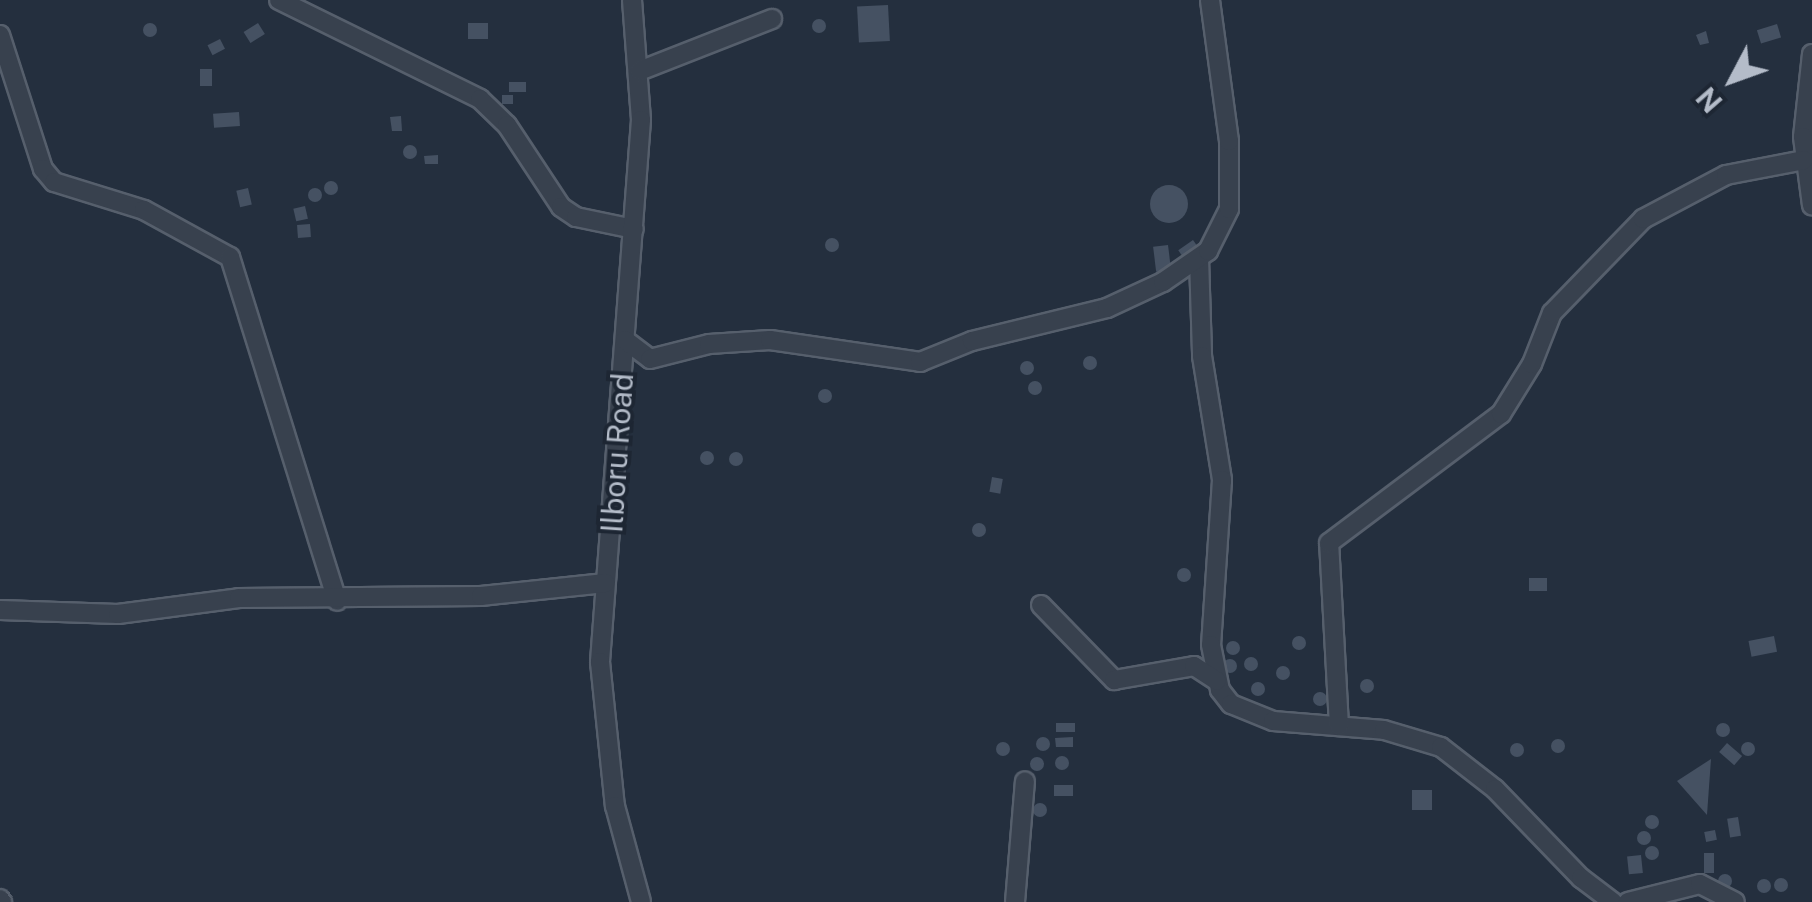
<!DOCTYPE html>
<html>
<head>
<meta charset="utf-8">
<style>
  body { margin:0 }
  #map { position:relative; width:1812px; height:902px; overflow:hidden; background:#242f3e; font-family:"Public Sans",sans-serif }
  div>[style] { position:absolute }
  [style*='--x'] { left:calc(var(--x)*1px); top:calc(var(--y)*1px); width:calc(var(--w)*1px); rotate:calc(var(--a)*1deg) }
  .building>* { inset:0; background:#455162; transform-origin:0 0 }
  .round { border-radius:50% }
  .roads { filter:drop-shadow(2px 0 #565f6c) drop-shadow(-2px 0 #565f6c) drop-shadow(0 2px #565f6c) drop-shadow(0 -2px #565f6c) }
  .street>* { height:18px; margin:-9px; padding:0 9px; transform-origin:9px; border-radius:9px; background:#38414e }
  span { translate:-50% -50%; white-space:nowrap; text-align:center; line-height:1.15; -webkit-text-stroke:8px #1d2633; paint-order:stroke }
  .street-label { font-size:30px; color:#b4bcc9 }
  .north { position:absolute; left:1682px; top:30px; width:100px; height:100px; -webkit-text-stroke:8px #1d2633; paint-order:stroke; rotate:229deg; font-size:28px; font-weight:700; line-height:40px; text-align:center; color:#b4bcc9 }
  .north::after { content:''; display:block; margin:auto; width:35px; height:45px; background:#b4bcc9; clip-path:polygon(50% 0,100% 100%,50% 72%,0 100%) }
</style>
</head>
<body>
<div id="map">
  <div class="building">
    <i style="left:888px;top:5px;width:36px;height:31px;rotate:87deg"></i>
    <i class="round" style="left:812px;top:19px;width:14px;height:14px"></i>
    <i class="round" style="left:143px;top:23px;width:14px;height:14px"></i>
    <i style="left:258px;top:23px;width:13px;height:17px;rotate:58deg"></i>
    <i style="left:468px;top:23px;width:20px;height:16px"></i>
    <i style="left:1777px;top:24px;width:14px;height:21px;rotate:73deg"></i>
    <i style="clip-path:polygon(1706px 31px,1709px 43px,1700px 45px,1696px 35px)"></i>
    <i style="left:220px;top:39px;width:11px;height:14px;rotate:63deg"></i>
    <i style="left:212px;top:69px;width:17px;height:12px;rotate:90deg"></i>
    <i style="left:526px;top:82px;width:10px;height:17px;rotate:90deg"></i>
    <i style="left:502px;top:95px;width:11px;height:9px"></i>
    <i style="left:239px;top:112px;width:14px;height:26px;rotate:86deg"></i>
    <i style="clip-path:polygon(401px 116px,402px 131px,392px 131px,390px 117px)"></i>
    <i class="round" style="left:403px;top:145px;width:14px;height:14px"></i>
    <i style="clip-path:polygon(438px 155px,438px 164px,425px 164px,424px 156px)"></i>
    <i class="round" style="left:324px;top:181px;width:14px;height:14px"></i>
    <i class="round" style="left:1150px;top:185px;width:38px;height:38px"></i>
    <i class="round" style="left:308px;top:188px;width:14px;height:14px"></i>
    <i style="left:248px;top:188px;width:17px;height:12px;rotate:77deg"></i>
    <i style="left:305px;top:206px;width:13px;height:12px;rotate:77deg"></i>
    <i style="left:310px;top:224px;width:13px;height:13px;rotate:86deg"></i>
    <i class="round" style="left:825px;top:238px;width:14px;height:14px"></i>
    <i style="left:1193px;top:240px;width:12px;height:18px;rotate:55deg"></i>
    <i style="left:1168px;top:245px;width:25px;height:15px;rotate:83deg"></i>
    <i class="round" style="left:1083px;top:356px;width:14px;height:14px"></i>
    <i class="round" style="left:1020px;top:361px;width:14px;height:14px"></i>
    <i class="round" style="left:1028px;top:381px;width:14px;height:14px"></i>
    <i class="round" style="left:818px;top:389px;width:14px;height:14px"></i>
    <i class="round" style="left:700px;top:451px;width:14px;height:14px"></i>
    <i class="round" style="left:729px;top:452px;width:14px;height:14px"></i>
    <i style="left:992px;top:477px;width:11px;height:15px;rotate:10deg"></i>
    <i class="round" style="left:972px;top:523px;width:14px;height:14px"></i>
    <i class="round" style="left:1177px;top:568px;width:14px;height:14px"></i>
    <i style="left:1529px;top:578px;width:18px;height:13px"></i>
    <i class="round" style="left:1292px;top:636px;width:14px;height:14px"></i>
    <i style="left:1774px;top:636px;width:16px;height:26px;rotate:79deg"></i>
    <i class="round" style="left:1226px;top:641px;width:14px;height:14px"></i>
    <i class="round" style="left:1244px;top:657px;width:14px;height:14px"></i>
    <i class="round" style="left:1223px;top:659px;width:14px;height:14px"></i>
    <i class="round" style="left:1276px;top:666px;width:14px;height:14px"></i>
    <i class="round" style="left:1360px;top:679px;width:14px;height:14px"></i>
    <i class="round" style="left:1251px;top:682px;width:14px;height:14px"></i>
    <i class="round" style="left:1313px;top:692px;width:14px;height:14px"></i>
    <i class="round" style="left:1716px;top:723px;width:14px;height:14px"></i>
    <i style="left:1075px;top:723px;width:9px;height:19px;rotate:90deg"></i>
    <i class="round" style="left:1036px;top:737px;width:14px;height:14px"></i>
    <i style="clip-path:polygon(1073px 737px,1073px 747px,1056px 747px,1055px 738px)"></i>
    <i class="round" style="left:1551px;top:739px;width:14px;height:14px"></i>
    <i class="round" style="left:996px;top:742px;width:14px;height:14px"></i>
    <i class="round" style="left:1741px;top:742px;width:14px;height:14px"></i>
    <i class="round" style="left:1510px;top:743px;width:14px;height:14px"></i>
    <i style="left:1727px;top:743px;width:20px;height:12px;rotate:41deg"></i>
    <i class="round" style="left:1055px;top:756px;width:14px;height:14px"></i>
    <i class="round" style="left:1030px;top:757px;width:14px;height:14px"></i>
    <i style="clip-path:polygon(1711px 759px,1707px 815px,1677px 781px)"></i>
    <i style="left:1054px;top:785px;width:19px;height:11px"></i>
    <i style="left:1412px;top:790px;width:20px;height:20px"></i>
    <i class="round" style="left:1033px;top:803px;width:14px;height:14px"></i>
    <i class="round" style="left:1645px;top:815px;width:14px;height:14px"></i>
    <i style="left:1738px;top:817px;width:19px;height:11px;rotate:81deg"></i>
    <i style="left:1715px;top:830px;width:10px;height:11px;rotate:79deg"></i>
    <i class="round" style="left:1637px;top:831px;width:14px;height:14px"></i>
    <i class="round" style="left:1645px;top:846px;width:14px;height:14px"></i>
    <i style="left:1704px;top:853px;width:10px;height:20px"></i>
    <i style="left:1641px;top:855px;width:18px;height:14px;rotate:84deg"></i>
    <i class="round" style="left:1718px;top:874px;width:14px;height:14px"></i>
    <i class="round" style="left:1774px;top:878px;width:14px;height:14px"></i>
    <i class="round" style="left:1757px;top:879px;width:14px;height:14px"></i>
  </div>
  <div class="roads">
    <div class="street">
      <i style="--x:279;--y:0;--w:224;--a:26.2"></i>
      <i style="--x:480;--y:99;--w:37;--a:44"></i>
      <i style="--x:507;--y:125;--w:98;--a:56.6"></i>
      <i style="--x:561;--y:207;--w:18;--a:34"></i>
      <i style="--x:576;--y:217;--w:59;--a:11.7"></i>
      <i style="--x:632;--y:0;--w:120;--a:85.7"></i>
      <i style="--x:641;--y:120;--w:544;--a:94.33"></i>
      <i style="--x:600;--y:662;--w:145;--a:84.1"></i>
      <i style="--x:615;--y:806;--w:99;--a:74.8"></i>
      <i style="--x:0;--y:35;--w:141;--a:72.2"></i>
      <i style="--x:43;--y:169;--w:17;--a:50"></i>
      <i style="--x:54;--y:182;--w:94;--a:17.3"></i>
      <i style="--x:144;--y:210;--w:98;--a:28.7"></i>
      <i style="--x:230;--y:257;--w:360;--a:72.7"></i>
      <i style="--x:1812;--y:54;--w:83;--a:96.2"></i>
      <i style="--x:1803;--y:137;--w:69;--a:82.5"></i>
      <i style="--x:639;--y:71;--w:143;--a:-21.4"></i>
      <i style="--x:1199;--y:258;--w:98;--a:88.2"></i>
      <i style="--x:1202;--y:356;--w:126;--a:80.8"></i>
      <i style="--x:1222;--y:480;--w:165;--a:93.8"></i>
      <i style="--x:1211;--y:645;--w:46;--a:78.7"></i>
      <i style="--x:1220;--y:690;--w:18;--a:52"></i>
      <i style="--x:1231;--y:704;--w:45;--a:22"></i>
      <i style="--x:1273;--y:721;--w:111;--a:4.6"></i>
      <i style="--x:1384;--y:730;--w:59;--a:16.6"></i>
      <i style="--x:1441;--y:747;--w:68;--a:37.9"></i>
      <i style="--x:1495;--y:789;--w:124;--a:46"></i>
      <i style="--x:1581;--y:878;--w:40;--a:37"></i>
      <i style="--x:625;--y:340;--w:31;--a:37"></i>
      <i style="--x:650;--y:359;--w:61;--a:-14.3"></i>
      <i style="--x:709;--y:344;--w:61;--a:-3.8"></i>
      <i style="--x:770;--y:340;--w:152;--a:8.3"></i>
      <i style="--x:920;--y:362;--w:56;--a:-22"></i>
      <i style="--x:972;--y:341;--w:139;--a:-13.7"></i>
      <i style="--x:1107;--y:308;--w:62;--a:-24.9"></i>
      <i style="--x:1163;--y:282;--w:55;--a:-34.6"></i>
      <i style="--x:1208;--y:251;--w:47;--a:-63.4"></i>
      <i style="--x:1229;--y:209;--w:68;--a:-90"></i>
      <i style="--x:1229;--y:141;--w:142;--a:-97.7"></i>
      <i style="--x:1041;--y:605;--w:105;--a:45.8"></i>
      <i style="--x:1114;--y:680;--w:81;--a:-9.9"></i>
      <i style="--x:1194;--y:666;--w:27;--a:33"></i>
      <i style="--x:0;--y:610;--w:118;--a:1.9"></i>
      <i style="--x:118;--y:614;--w:122;--a:-7.5"></i>
      <i style="--x:239;--y:598;--w:242;--a:-0.5"></i>
      <i style="--x:481;--y:596;--w:125;--a:-6"></i>
      <i style="--x:1339;--y:726;--w:183;--a:-93.1"></i>
      <i style="--x:1329;--y:543;--w:215;--a:-36.9"></i>
      <i style="--x:1501;--y:414;--w:59;--a:-58.2"></i>
      <i style="--x:1532;--y:364;--w:55;--a:-68.6"></i>
      <i style="--x:1552;--y:313;--w:131;--a:-45.9"></i>
      <i style="--x:1643;--y:219;--w:94;--a:-27.9"></i>
      <i style="--x:1726;--y:175;--w:79;--a:-10.9"></i>
      <i style="--x:0;--y:899;--w:4;--a:56"></i>
      <i style="--x:1015;--y:902;--w:121;--a:-85.3"></i>
      <i style="--x:1628;--y:902;--w:74;--a:-14"></i>
      <i style="--x:1700;--y:884;--w:39;--a:27"></i>
    </div>
  </div>
  <div class="street-label">
    <span style="left:617px;top:453px;rotate:-86deg">Ilboru Road</span>
  </div>
  <div class="north">N</div>
</div>
</body>
</html>
